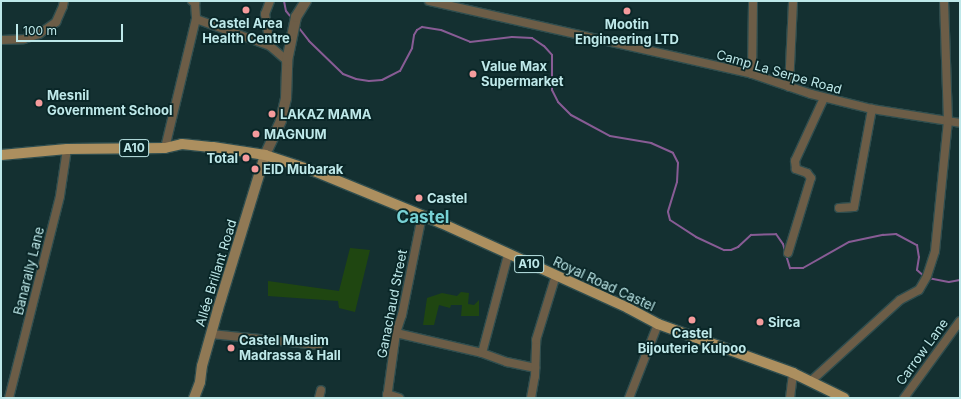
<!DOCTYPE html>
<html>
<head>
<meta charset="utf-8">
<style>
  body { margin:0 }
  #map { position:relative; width:961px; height:399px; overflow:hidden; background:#143031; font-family:Inter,sans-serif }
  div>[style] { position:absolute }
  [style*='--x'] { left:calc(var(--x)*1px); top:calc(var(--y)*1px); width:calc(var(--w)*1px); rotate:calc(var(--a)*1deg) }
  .green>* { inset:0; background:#1f4611 }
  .stream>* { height:2px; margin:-1px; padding:0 1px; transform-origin:1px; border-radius:1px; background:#885c95 }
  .roads { filter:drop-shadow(1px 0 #2f4d4e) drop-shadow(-1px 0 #2f4d4e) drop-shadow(0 1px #2f4d4e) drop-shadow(0 -1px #2f4d4e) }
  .minor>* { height:8px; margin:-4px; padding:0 4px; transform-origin:4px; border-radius:4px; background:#6c5d47 }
  .tertiary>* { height:10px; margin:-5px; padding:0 5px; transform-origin:5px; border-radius:5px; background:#6c5d47 }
  .secondary>* { height:10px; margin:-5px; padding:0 5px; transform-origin:5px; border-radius:5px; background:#907955 }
  .primary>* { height:10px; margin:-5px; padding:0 5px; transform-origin:5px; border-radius:5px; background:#ac8f5f }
  .dots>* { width:11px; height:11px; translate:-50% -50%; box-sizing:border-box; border:2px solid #092627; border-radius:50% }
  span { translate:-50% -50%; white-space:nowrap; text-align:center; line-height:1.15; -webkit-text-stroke:3.5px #092627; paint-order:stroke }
  .shield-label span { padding:1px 3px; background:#092627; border:1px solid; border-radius:3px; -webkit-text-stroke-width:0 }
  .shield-label { font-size:12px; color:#bee8e9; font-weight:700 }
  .poi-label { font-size:13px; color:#bee8e9; font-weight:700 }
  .left { translate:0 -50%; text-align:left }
  .right { translate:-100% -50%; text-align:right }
  .street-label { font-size:13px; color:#bee8e9 }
  .district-label { font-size:17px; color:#77d1d4; font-weight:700 }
  .frame { position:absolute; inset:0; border:2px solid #bee8e9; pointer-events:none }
  .scale { position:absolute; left:16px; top:24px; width:107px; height:18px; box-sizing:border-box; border:2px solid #bee8e9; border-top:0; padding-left:5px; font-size:12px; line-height:14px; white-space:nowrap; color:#bee8e9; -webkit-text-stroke:3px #092627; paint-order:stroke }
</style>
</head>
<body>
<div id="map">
  <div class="green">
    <i style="clip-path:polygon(350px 248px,370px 250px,355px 312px,339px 308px,338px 301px,268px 296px,268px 281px,339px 291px)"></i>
    <i style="clip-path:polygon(461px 292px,469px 293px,468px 304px,474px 305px,479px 300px,479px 316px,461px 316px,462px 305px,451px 305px,450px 308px,439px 305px,434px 325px,423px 325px,427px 298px,442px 293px,457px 296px)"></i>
  </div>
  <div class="stream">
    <i style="--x:284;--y:1;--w:10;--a:79"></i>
    <i style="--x:286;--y:11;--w:6;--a:51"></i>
    <i style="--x:299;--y:28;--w:16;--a:52"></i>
    <i style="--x:309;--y:41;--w:47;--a:44.1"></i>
    <i style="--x:343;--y:74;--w:14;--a:21"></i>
    <i style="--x:356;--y:79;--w:13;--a:9"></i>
    <i style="--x:369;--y:81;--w:13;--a:-4"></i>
    <i style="--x:382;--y:80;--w:20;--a:-27"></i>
    <i style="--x:400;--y:71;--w:26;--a:-62"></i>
    <i style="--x:412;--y:48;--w:13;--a:-81"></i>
    <i style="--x:414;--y:35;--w:6;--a:-59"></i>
    <i style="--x:417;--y:30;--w:6;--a:-31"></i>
    <i style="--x:422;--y:27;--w:19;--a:9"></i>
    <i style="--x:441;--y:30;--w:31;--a:22"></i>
    <i style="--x:470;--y:42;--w:42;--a:-6.8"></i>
    <i style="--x:512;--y:37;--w:20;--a:3"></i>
    <i style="--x:532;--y:38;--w:14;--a:34"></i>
    <i style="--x:544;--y:46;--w:12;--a:48"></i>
    <i style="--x:552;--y:55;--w:35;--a:90"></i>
    <i style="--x:552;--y:90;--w:13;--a:63"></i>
    <i style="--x:558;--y:102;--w:18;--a:45"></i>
    <i style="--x:571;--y:115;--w:44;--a:28.3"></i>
    <i style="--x:610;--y:136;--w:42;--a:9.7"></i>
    <i style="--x:651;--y:143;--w:24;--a:24"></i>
    <i style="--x:673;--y:153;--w:11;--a:63"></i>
    <i style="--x:678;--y:163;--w:19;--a:93"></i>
    <i style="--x:677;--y:182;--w:31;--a:107"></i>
    <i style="--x:668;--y:212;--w:8;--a:76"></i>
    <i style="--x:670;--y:220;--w:31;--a:33"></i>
    <i style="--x:696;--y:237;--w:31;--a:25"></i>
    <i style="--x:724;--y:250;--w:7;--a:0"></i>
    <i style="--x:731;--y:250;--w:8;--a:-23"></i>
    <i style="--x:738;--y:247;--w:18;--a:-43"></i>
    <i style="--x:751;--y:235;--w:25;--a:-2"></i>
    <i style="--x:776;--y:234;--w:12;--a:55"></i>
    <i style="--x:783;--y:244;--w:7;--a:74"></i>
    <i style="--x:786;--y:255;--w:14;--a:73"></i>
    <i style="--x:790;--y:268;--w:13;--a:0"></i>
    <i style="--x:803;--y:268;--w:53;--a:-29.5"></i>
    <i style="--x:849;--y:242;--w:35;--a:-12"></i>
    <i style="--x:883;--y:235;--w:13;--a:-4"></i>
    <i style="--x:896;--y:234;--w:24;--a:28"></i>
    <i style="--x:917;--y:245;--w:12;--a:81"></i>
    <i style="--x:919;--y:257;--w:13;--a:99"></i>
    <i style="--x:917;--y:270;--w:9;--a:41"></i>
    <i style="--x:928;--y:278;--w:21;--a:11"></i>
    <i style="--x:949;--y:282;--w:11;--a:-10"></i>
  </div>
  <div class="roads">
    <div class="minor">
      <i style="--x:192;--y:1;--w:4;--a:34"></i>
      <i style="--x:195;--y:3;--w:16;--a:86"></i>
      <i style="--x:196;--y:19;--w:79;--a:20"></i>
      <i style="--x:270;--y:1;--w:14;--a:111"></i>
      <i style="--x:265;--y:14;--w:32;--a:81"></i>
      <i style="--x:270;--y:46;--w:23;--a:41"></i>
      <i style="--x:429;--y:1;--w:331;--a:12.7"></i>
      <i style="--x:752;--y:74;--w:62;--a:18.7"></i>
      <i style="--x:811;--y:94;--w:63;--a:13.8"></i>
      <i style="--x:872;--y:109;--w:89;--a:9"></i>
      <i style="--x:1;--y:40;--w:23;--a:-2"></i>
      <i style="--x:24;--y:39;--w:16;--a:-18"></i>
      <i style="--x:39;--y:34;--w:21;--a:-35"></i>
      <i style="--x:56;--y:22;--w:17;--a:-66"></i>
      <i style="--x:63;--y:6;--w:5;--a:-79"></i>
      <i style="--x:752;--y:74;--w:73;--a:-89.2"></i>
      <i style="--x:789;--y:87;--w:86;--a:-87.3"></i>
      <i style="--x:165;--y:148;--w:133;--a:-76.5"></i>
      <i style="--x:839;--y:208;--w:15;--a:-4"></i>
      <i style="--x:854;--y:207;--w:100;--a:-79.6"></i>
      <i style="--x:788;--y:253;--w:78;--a:-73"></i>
      <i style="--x:811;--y:178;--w:6;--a:-129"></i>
      <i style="--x:807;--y:173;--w:12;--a:-160"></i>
      <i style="--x:796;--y:169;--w:8;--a:-97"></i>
      <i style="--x:795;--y:161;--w:69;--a:-65.3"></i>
      <i style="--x:396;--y:333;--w:88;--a:13.1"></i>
      <i style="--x:482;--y:353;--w:27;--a:20"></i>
      <i style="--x:507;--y:362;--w:29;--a:12"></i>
      <i style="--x:211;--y:334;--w:108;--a:5.9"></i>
      <i style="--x:482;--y:353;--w:101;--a:-75.1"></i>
      <i style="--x:811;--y:381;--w:120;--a:-42.3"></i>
      <i style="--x:900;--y:300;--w:21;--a:-28"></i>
      <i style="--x:919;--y:290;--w:16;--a:-60"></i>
      <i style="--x:927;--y:276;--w:26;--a:-72"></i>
      <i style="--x:935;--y:251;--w:131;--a:-84.3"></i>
      <i style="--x:948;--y:121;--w:120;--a:-91.9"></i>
      <i style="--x:387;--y:394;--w:13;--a:18"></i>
      <i style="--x:9;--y:398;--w:208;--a:-75.8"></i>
      <i style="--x:60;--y:196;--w:48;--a:-81.5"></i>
      <i style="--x:319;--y:398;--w:8;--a:-76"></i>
      <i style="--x:387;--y:398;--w:66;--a:-82.1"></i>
      <i style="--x:396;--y:333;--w:19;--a:-72"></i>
      <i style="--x:402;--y:315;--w:101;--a:-78.6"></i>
      <i style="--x:531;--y:398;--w:22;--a:-80"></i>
      <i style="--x:535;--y:376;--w:36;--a:-88"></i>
      <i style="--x:536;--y:340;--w:68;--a:-72.9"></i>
      <i style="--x:629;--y:398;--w:79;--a:-68.6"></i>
      <i style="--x:790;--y:398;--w:25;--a:-83"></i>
      <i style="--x:904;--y:398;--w:95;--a:-54"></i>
    </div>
    <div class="tertiary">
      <i style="--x:265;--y:155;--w:38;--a:-65"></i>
      <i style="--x:281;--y:120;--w:23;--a:-77"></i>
      <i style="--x:286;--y:98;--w:37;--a:-88"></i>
      <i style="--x:287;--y:61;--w:45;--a:-78.4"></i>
      <i style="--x:296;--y:17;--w:19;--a:-58"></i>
    </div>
    <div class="secondary">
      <i style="--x:194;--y:398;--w:17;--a:-69"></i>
      <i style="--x:200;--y:382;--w:16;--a:-83"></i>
      <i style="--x:202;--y:366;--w:59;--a:-74.3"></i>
      <i style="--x:218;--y:309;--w:161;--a:-73"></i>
    </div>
    <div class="primary">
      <i style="--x:1;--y:155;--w:66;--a:-5.2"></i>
      <i style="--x:67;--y:149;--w:98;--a:-0.6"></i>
      <i style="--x:165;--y:148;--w:17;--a:-13"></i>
      <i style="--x:182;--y:144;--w:31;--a:6"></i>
      <i style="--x:213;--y:147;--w:53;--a:8.7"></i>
      <i style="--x:265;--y:155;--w:52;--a:18.1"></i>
      <i style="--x:314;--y:171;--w:137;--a:22.3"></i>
      <i style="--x:441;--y:223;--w:205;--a:24.4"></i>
      <i style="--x:628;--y:308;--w:34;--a:28"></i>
      <i style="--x:658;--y:324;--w:144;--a:19.9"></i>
      <i style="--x:793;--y:373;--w:57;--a:26.1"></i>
    </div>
  </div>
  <div class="dots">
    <i style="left:246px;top:10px;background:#f59b9c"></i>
    <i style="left:627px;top:11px;background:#f59b9c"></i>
    <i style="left:473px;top:74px;background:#f59b9c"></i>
    <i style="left:39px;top:103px;background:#f59b9c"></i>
    <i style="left:272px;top:114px;background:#f59b9c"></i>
    <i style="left:256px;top:134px;background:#f59b9c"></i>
    <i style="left:246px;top:158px;background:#f59b9c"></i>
    <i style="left:255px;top:169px;background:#f59b9c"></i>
    <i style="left:419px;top:198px;background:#f59b9c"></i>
    <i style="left:692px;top:320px;background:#f59b9c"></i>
    <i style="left:760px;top:322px;background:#f59b9c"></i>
    <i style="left:231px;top:348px;background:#f59b9c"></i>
  </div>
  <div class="shield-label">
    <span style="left:134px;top:148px">A10</span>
    <span style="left:529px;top:264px">A10</span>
  </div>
  <div class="poi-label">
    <span style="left:246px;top:31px">Castel Area<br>Health Centre</span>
    <span style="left:627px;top:32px">Mootin<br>Engineering LTD</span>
    <span class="left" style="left:481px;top:74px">Value Max<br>Supermarket</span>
    <span class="left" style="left:47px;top:103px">Mesnil<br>Government School</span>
    <span class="left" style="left:280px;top:114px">LAKAZ MAMA</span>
    <span class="left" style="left:264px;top:134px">MAGNUM</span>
    <span class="right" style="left:238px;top:158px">Total</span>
    <span class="left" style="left:263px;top:169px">EID Mubarak</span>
    <span class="left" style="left:427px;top:198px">Castel</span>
    <span class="left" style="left:768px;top:322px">Sirca</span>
    <span style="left:692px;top:341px">Castel<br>Bijouterie Kulpoo</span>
    <span class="left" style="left:239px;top:348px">Castel Muslim<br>Madrassa &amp; Hall</span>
  </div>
  <div class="street-label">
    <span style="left:779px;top:72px;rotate:16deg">Camp La Serpe Road</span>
    <span style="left:29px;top:271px;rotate:-76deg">Banarally Lane</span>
    <span style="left:216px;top:273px;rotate:-73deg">Allée Brillant Road</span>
    <span style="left:604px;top:284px;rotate:25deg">Royal Road Castel</span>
    <span style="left:392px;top:304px;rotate:-79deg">Ganachaud Street</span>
    <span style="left:922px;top:352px;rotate:-54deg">Carrow Lane</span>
  </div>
  <div class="district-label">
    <span style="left:423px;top:218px">Castel</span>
  </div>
  <div class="frame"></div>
  <div class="scale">100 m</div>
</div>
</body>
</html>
